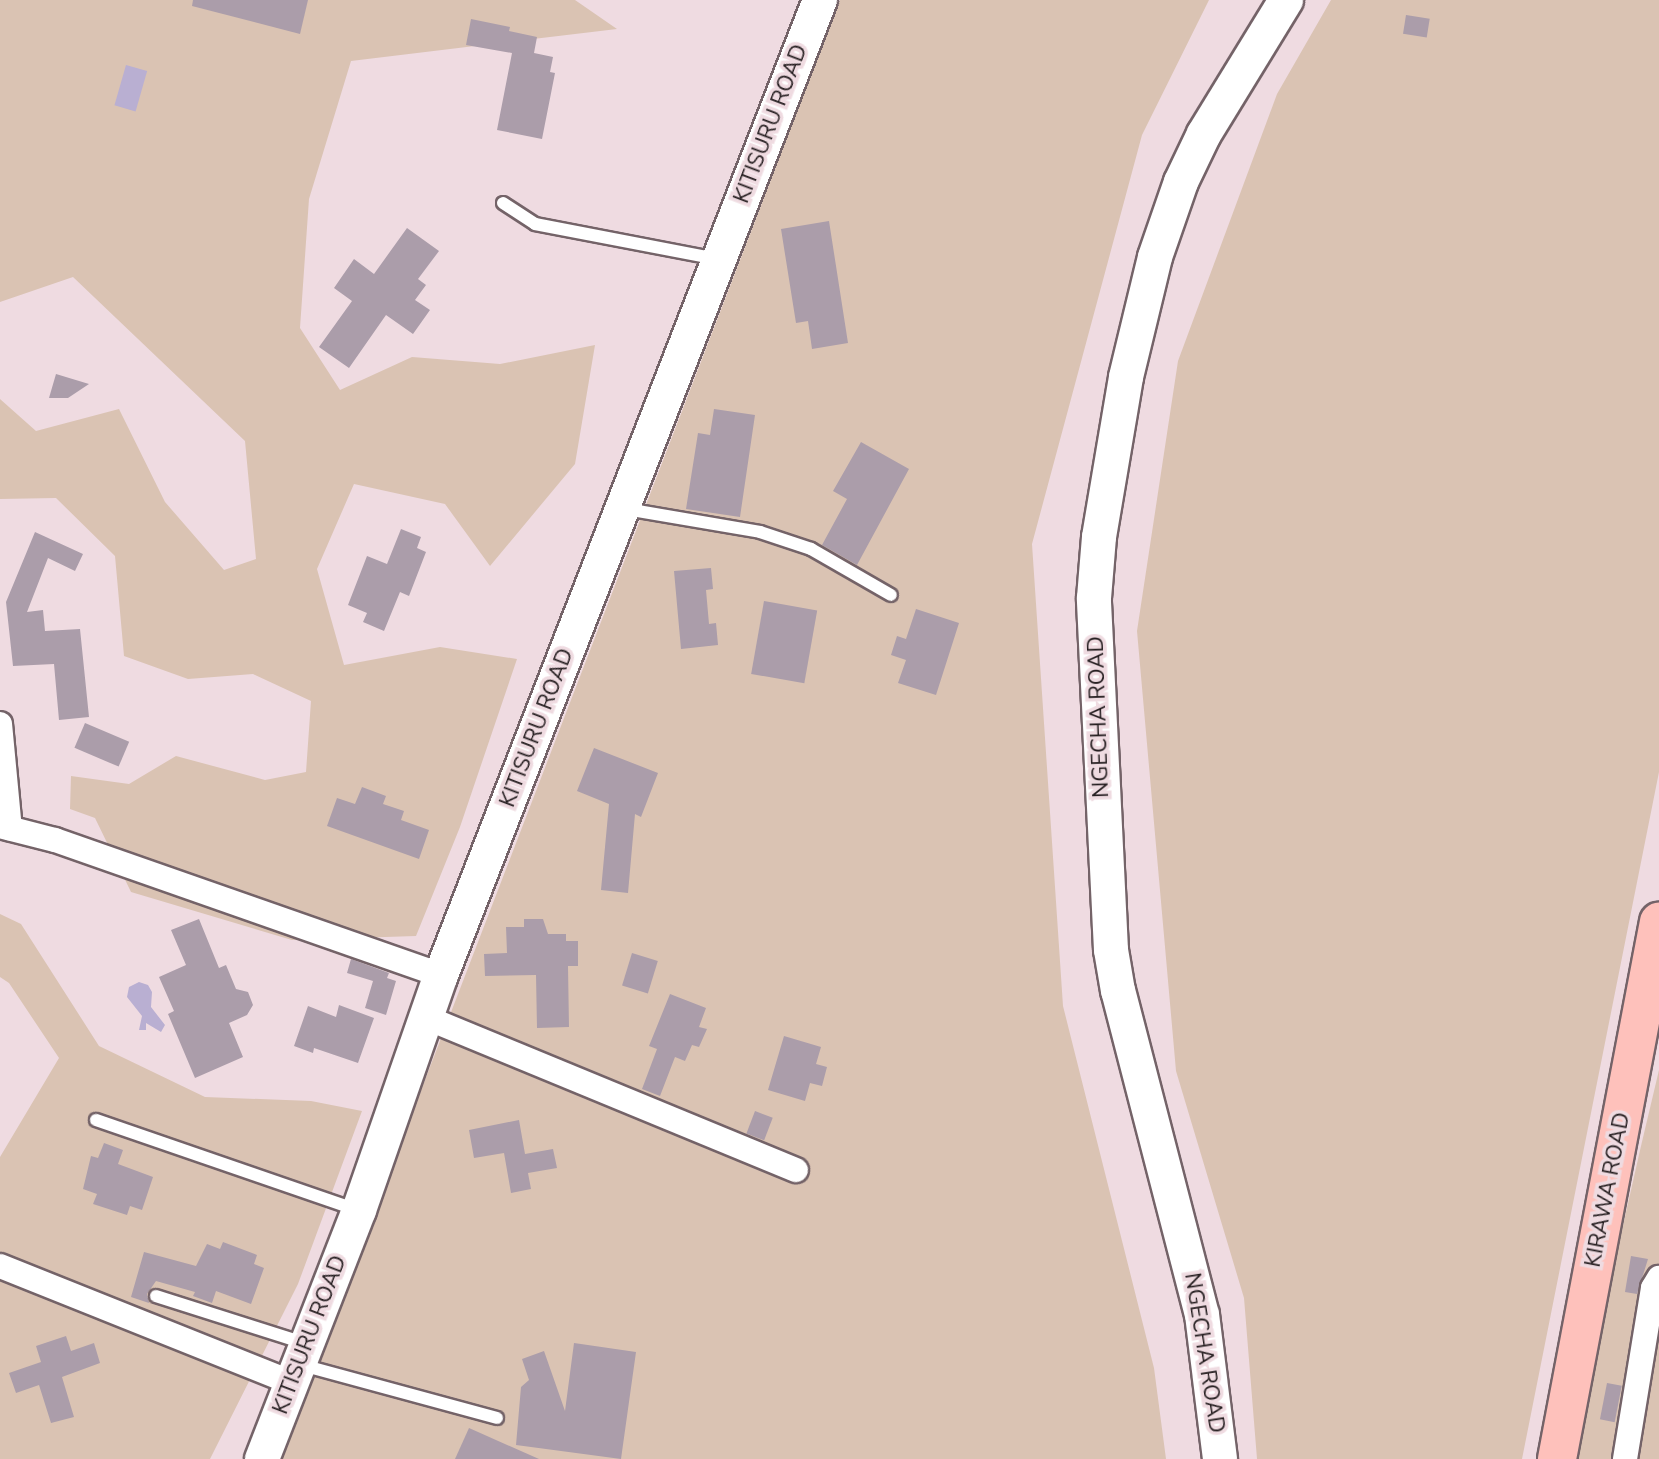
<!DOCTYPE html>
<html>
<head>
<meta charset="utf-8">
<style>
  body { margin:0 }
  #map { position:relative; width:1659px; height:1459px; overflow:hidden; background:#efdbe1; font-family:"Nunito Sans",sans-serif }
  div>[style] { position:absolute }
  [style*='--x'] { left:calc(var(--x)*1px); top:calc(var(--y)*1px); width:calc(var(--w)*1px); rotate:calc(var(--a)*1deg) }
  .green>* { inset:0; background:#dac3b3 }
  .water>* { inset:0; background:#b9afd2; transform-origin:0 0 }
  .building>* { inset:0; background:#ab9daa; transform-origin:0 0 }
  .roads { filter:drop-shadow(2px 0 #746368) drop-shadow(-2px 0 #746368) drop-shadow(0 2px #746368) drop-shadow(0 -2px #746368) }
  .lane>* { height:12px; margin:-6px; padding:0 6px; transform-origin:6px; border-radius:6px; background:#fff }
  .street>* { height:24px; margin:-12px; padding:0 12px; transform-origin:12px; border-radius:12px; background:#fff }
  .secondary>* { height:34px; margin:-17px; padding:0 17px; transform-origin:17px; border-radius:17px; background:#fff }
  .primary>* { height:38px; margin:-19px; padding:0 19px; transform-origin:19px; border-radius:19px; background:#fec1bb }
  span { translate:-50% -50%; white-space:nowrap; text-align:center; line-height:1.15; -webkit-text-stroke:7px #efdbe1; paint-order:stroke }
  .street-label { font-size:22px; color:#251e20 }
</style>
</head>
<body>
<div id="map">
  <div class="green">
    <i style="clip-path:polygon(0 0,575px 0,617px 29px,351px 61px,309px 199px,300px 328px,340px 390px,412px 357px,500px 364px,595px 345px,575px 464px,490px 566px,445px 504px,354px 484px,317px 569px,344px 665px,440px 647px,517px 659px,460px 827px,416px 936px,292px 940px,131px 892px,95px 818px,70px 809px,71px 776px,129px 784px,176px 756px,265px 780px,306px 772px,311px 701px,253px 674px,188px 679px,124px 656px,115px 556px,56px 498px,0 499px,0 399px,36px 431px,119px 409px,165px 502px,224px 570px,256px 559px,245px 441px,73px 277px,0 302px)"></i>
    <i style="clip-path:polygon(840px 0,1209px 0,1142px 135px,1032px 544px,1063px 1006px,1154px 1368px,1166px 1459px,275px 1459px,390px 1171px)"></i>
    <i style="clip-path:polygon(1331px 0,1659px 0,1659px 772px,1522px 1459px,1257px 1459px,1244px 1298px,1176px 1071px,1137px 631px,1178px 361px,1277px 94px)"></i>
    <i style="clip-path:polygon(0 914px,21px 924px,99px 1046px,205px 1097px,311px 1101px,362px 1111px,298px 1284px,210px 1459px,0 1459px,0 1157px,59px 1058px,9px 983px,0 977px)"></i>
    <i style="clip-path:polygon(1659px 1070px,1659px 1459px,1570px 1459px,1641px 1146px)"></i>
  </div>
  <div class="water">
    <i style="left:126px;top:65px;width:22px;height:42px;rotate:16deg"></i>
    <i style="clip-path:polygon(139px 982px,148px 985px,152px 992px,151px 1007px,165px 1025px,161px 1032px,146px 1023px,146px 1030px,139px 1030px,142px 1016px,127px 997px,129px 987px)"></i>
  </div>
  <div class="building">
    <i style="clip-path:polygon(193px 0,308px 0,300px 34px,192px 6px)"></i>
    <i style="left:1406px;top:15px;width:24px;height:19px;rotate:9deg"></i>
    <i style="clip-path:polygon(471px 19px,510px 27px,509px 31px,537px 37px,534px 53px,553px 57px,550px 72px,555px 73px,542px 139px,497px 130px,512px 53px,466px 45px)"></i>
    <i style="clip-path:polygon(829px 221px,848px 343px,812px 349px,808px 321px,796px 323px,781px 229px)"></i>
    <i style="clip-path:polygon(407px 228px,439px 251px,418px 279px,426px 285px,415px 300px,430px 310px,413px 334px,386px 315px,349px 368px,319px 347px,352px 301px,334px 288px,354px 259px,374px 274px)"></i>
    <i style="clip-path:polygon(56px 374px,89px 384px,68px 398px,49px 398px)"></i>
    <i style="clip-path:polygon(714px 409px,755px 415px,740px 517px,686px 509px,698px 433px,710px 435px)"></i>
    <i style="clip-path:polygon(861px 442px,909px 469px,857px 565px,822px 545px,847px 499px,833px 491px)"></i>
    <i style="clip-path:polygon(401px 529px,421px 537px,417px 548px,426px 552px,409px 596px,400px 592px,384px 631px,363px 622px,367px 613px,348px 605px,367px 556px,387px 564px)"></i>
    <i style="clip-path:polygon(35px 532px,83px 554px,75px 571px,48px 558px,27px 612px,43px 610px,45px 631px,80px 629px,89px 717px,59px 720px,54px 664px,13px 666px,6px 602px)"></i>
    <i style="clip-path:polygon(711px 568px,713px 589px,706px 590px,709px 624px,716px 623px,718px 645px,681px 649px,674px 571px)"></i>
    <i style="left:764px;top:601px;width:54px;height:74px;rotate:10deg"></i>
    <i style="clip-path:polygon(916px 609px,959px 623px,936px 695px,898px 683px,906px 660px,891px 655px,897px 636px,906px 639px)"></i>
    <i style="left:85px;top:723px;width:48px;height:27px;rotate:23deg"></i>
    <i style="clip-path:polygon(594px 748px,658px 773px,641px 817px,635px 814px,628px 893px,601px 890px,609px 804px,577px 791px)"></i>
    <i style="clip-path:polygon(362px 787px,386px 796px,383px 804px,404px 811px,401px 820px,429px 830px,419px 859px,327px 826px,337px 798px,355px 804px)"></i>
    <i style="clip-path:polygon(199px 919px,219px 968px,226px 965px,236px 989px,248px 992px,253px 1005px,247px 1015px,229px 1023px,243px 1057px,195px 1078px,168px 1014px,174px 1011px,159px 977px,186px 965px,171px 930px)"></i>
    <i style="clip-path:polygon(524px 919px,543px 919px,548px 934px,566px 934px,566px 941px,578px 941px,578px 966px,568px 966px,569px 1027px,537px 1028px,536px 975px,485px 976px,484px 954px,507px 953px,506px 927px,524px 927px)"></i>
    <i style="left:632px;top:953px;width:27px;height:34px;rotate:17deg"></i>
    <i style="clip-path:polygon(351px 959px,389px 973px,387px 978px,396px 981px,386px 1015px,365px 1008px,373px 981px,347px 973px)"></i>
    <i style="clip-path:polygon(670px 994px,706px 1008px,699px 1027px,707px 1029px,699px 1047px,692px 1045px,685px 1061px,675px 1057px,660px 1096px,642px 1089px,657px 1049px,649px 1046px)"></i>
    <i style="clip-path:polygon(339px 1005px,374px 1018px,358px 1063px,314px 1048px,313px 1053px,294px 1046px,308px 1006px,336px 1017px)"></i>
    <i style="clip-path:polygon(784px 1036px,821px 1047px,816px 1064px,827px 1067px,822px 1086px,810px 1083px,805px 1101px,768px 1090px)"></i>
    <i style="left:755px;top:1111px;width:19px;height:24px;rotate:21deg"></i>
    <i style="clip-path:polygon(519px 1120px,525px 1154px,553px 1149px,557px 1168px,528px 1173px,531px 1189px,511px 1193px,504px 1153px,474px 1158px,469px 1130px)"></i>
    <i style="clip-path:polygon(104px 1143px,123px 1150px,118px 1164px,153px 1177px,142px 1210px,130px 1206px,127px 1215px,93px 1204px,97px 1194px,83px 1189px,91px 1156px,98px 1158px)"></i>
    <i style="clip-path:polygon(223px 1242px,257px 1255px,254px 1264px,264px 1268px,251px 1304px,216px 1291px,212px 1303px,193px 1296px,195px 1292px,156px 1281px,147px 1294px,149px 1303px,131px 1297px,144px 1252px,196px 1266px,207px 1244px,220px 1249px)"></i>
    <i style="clip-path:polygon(1631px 1256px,1648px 1259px,1637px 1294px,1625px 1292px)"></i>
    <i style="clip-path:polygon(66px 1336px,71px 1351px,94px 1343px,100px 1363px,62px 1377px,74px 1417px,51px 1423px,39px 1385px,16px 1393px,9px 1373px,41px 1362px,36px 1346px)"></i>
    <i style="clip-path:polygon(574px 1343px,636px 1352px,621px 1459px,516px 1445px,521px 1387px,529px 1380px,522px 1359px,544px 1351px,565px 1411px)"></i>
    <i style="left:1607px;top:1383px;width:15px;height:37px;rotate:11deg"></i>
    <i style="clip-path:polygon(469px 1428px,539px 1459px,455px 1459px)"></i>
  </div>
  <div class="roads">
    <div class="lane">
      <i style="--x:503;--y:203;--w:38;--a:33"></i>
      <i style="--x:535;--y:224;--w:185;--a:10.9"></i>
      <i style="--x:626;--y:509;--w:136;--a:9.7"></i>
      <i style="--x:760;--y:532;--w:54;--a:18.4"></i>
      <i style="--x:811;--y:549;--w:92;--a:29.9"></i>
      <i style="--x:96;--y:1120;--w:277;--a:19"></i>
      <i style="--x:156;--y:1296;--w:155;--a:17.6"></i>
      <i style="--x:302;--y:1365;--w:202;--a:15.2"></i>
    </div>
    <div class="street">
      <i style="--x:0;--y:724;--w:105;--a:84.6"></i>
      <i style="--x:0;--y:826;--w:57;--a:14.3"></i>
      <i style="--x:55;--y:840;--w:409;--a:19.3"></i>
      <i style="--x:427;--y:1018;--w:399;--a:22.4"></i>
      <i style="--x:0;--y:1266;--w:315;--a:21.8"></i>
      <i style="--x:1625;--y:1459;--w:173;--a:-80.7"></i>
      <i style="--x:1653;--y:1288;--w:12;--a:-59"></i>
    </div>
    <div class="secondary">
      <i style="--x:262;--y:1459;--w:267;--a:-68.7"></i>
      <i style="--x:359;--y:1210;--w:249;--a:-70.8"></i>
      <i style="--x:441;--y:975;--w:1046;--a:-68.76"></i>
      <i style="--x:1220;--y:1459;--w:145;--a:-97.1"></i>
      <i style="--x:1202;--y:1315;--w:335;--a:-104.5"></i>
      <i style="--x:1118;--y:991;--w:42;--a:-99.7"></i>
      <i style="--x:1111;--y:950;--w:352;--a:-92.8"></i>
      <i style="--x:1094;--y:598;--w:61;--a:-85.3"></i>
      <i style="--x:1099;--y:537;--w:162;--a:-80.4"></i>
      <i style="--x:1126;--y:377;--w:123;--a:-76.4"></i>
      <i style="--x:1155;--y:257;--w:79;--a:-70.9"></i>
      <i style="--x:1181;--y:182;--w:53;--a:-64.4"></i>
      <i style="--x:1204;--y:134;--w:157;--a:-58.5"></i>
    </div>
    <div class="primary">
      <i style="--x:1557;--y:1459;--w:547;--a:-79.25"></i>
    </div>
  </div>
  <div class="street-label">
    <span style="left:771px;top:124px;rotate:-69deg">KITISURU ROAD</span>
    <span style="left:1099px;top:717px;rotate:-92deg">NGECHA ROAD</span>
    <span style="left:537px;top:728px;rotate:-69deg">KITISURU ROAD</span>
    <span style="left:1608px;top:1190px;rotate:-79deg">KIRAWA ROAD</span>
    <span style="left:310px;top:1335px;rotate:-69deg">KITISURU ROAD</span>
    <span style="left:1204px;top:1353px;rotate:81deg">NGECHA ROAD</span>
  </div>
</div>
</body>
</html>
